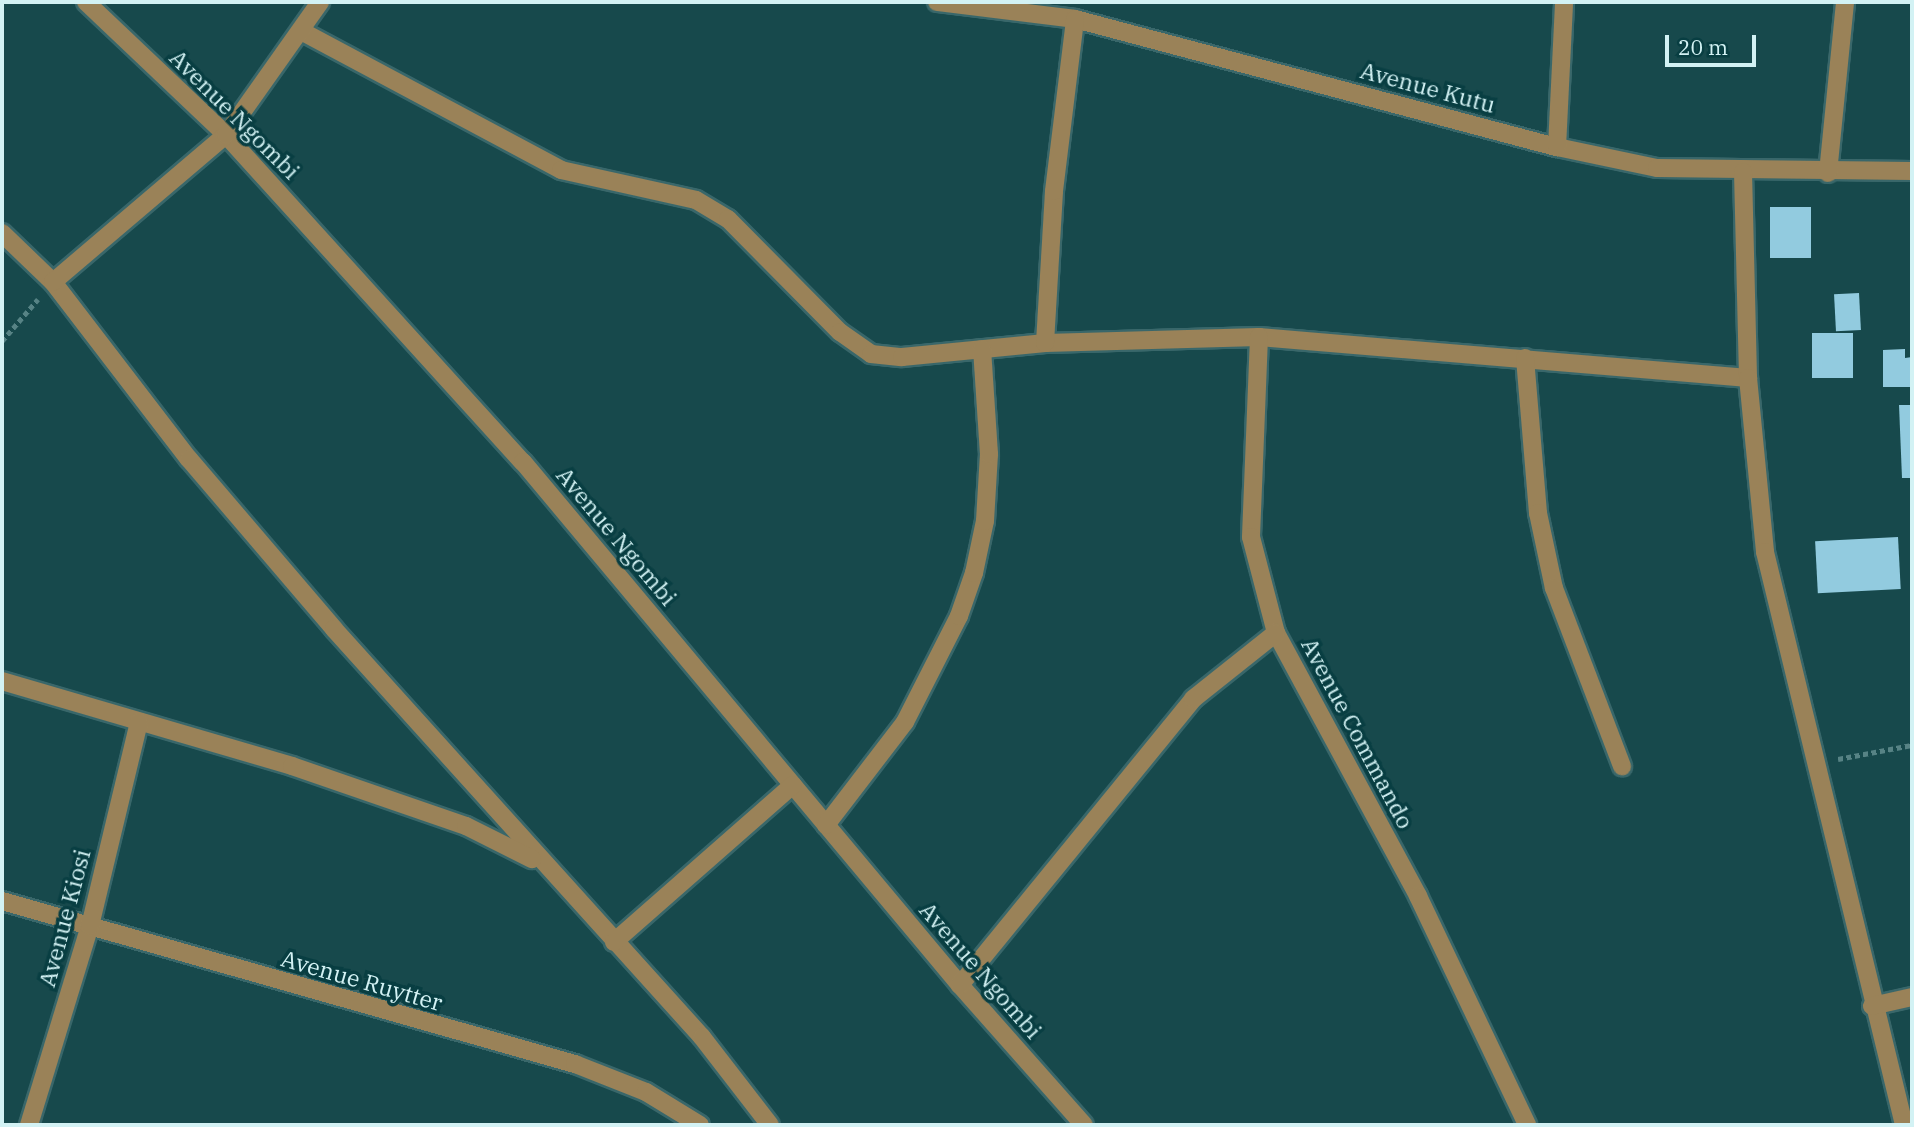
<!DOCTYPE html>
<html>
<head>
<meta charset="utf-8">
<style>
  body { margin:0 }
  #map { position:relative; width:1914px; height:1127px; overflow:hidden; background:#17494c; font-family:"IBM Plex Serif",serif }
  div>[style] { position:absolute }
  [style*='--x'] { left:calc(var(--x)*1px); top:calc(var(--y)*1px); width:calc(var(--w)*1px); rotate:calc(var(--a)*1deg) }
  .building>* { inset:0; background:#92cbdf; transform-origin:0 0 }
  .path>* { height:4.5px; margin-top:-2.25px; transform-origin:0; background:repeating-linear-gradient(90deg,#578385 0 5px,transparent 0 8.5px) }
  .roads { filter:drop-shadow(2px 0 #39676a) drop-shadow(-2px 0 #39676a) drop-shadow(0 2px #39676a) drop-shadow(0 -2px #39676a) }
  .minor>* { height:18px; margin:-9px; padding:0 9px; transform-origin:9px; border-radius:9px; background:#9a8258 }
  span { translate:-50% -50%; white-space:nowrap; text-align:center; line-height:1.15; -webkit-text-stroke:7px #083e42; paint-order:stroke }
  .street-label { font-size:23px; color:#d3f2f4 }
  .frame { position:absolute; inset:0; border:4px solid #d3f2f4; pointer-events:none }
  .scale { position:absolute; left:1665px; top:35px; width:91px; height:32px; box-sizing:border-box; border:4px solid #d3f2f4; border-top:0; padding-left:9px; font-size:21px; line-height:24px; white-space:nowrap; color:#d3f2f4; -webkit-text-stroke:5px #083e42; paint-order:stroke }
</style>
</head>
<body>
<div id="map">
  <div class="building">
    <i style="left:1770px;top:207px;width:41px;height:51px"></i>
    <i style="left:1859px;top:293px;width:37px;height:25px;rotate:87deg"></i>
    <i style="left:1853px;top:333px;width:45px;height:41px;rotate:90deg"></i>
    <i style="clip-path:polygon(1905px 349px,1905px 358px,1912px 357px,1912px 387px,1883px 387px,1883px 350px)"></i>
    <i style="clip-path:polygon(1899px 405px,1912px 405px,1912px 478px,1902px 478px)"></i>
    <i style="left:1898px;top:537px;width:52px;height:83px;rotate:87deg"></i>
  </div>
  <div class="path">
    <i style="--x:2;--y:341;--w:55;--a:-49.4"></i>
    <i style="--x:1838;--y:759;--w:75;--a:-10.7"></i>
  </div>
  <div class="roads">
    <div class="minor">
      <i style="--x:86;--y:2;--w:193;--a:43.5"></i>
      <i style="--x:226;--y:135;--w:442;--a:47.8"></i>
      <i style="--x:523;--y:462;--w:682;--a:50.12"></i>
      <i style="--x:960;--y:985;--w:187;--a:48.5"></i>
      <i style="--x:937;--y:2;--w:139;--a:7"></i>
      <i style="--x:1075;--y:19;--w:499;--a:14.9"></i>
      <i style="--x:1557;--y:147;--w:102;--a:11.9"></i>
      <i style="--x:1657;--y:168;--w:255;--a:0.7"></i>
      <i style="--x:303;--y:32;--w:293;--a:28.1"></i>
      <i style="--x:561;--y:170;--w:138;--a:12.5"></i>
      <i style="--x:696;--y:200;--w:37;--a:31"></i>
      <i style="--x:728;--y:219;--w:159;--a:45.3"></i>
      <i style="--x:840;--y:332;--w:38;--a:35"></i>
      <i style="--x:871;--y:354;--w:31;--a:6"></i>
      <i style="--x:902;--y:357;--w:144;--a:-5.6"></i>
      <i style="--x:1045;--y:343;--w:214;--a:-1.6"></i>
      <i style="--x:1259;--y:337;--w:491;--a:4.8"></i>
      <i style="--x:1557;--y:147;--w:145;--a:-87.2"></i>
      <i style="--x:1743;--y:172;--w:206;--a:88.6"></i>
      <i style="--x:1748;--y:378;--w:175;--a:84.4"></i>
      <i style="--x:1765;--y:552;--w:590;--a:76.36"></i>
      <i style="--x:1828;--y:173;--w:172;--a:-84.3"></i>
      <i style="--x:2;--y:233;--w:71;--a:43.9"></i>
      <i style="--x:53;--y:282;--w:223;--a:52.5"></i>
      <i style="--x:189;--y:459;--w:223;--a:49.5"></i>
      <i style="--x:334;--y:629;--w:549;--a:47.95"></i>
      <i style="--x:702;--y:1037;--w:111;--a:52.3"></i>
      <i style="--x:53;--y:282;--w:227;--a:-40.4"></i>
      <i style="--x:226;--y:135;--w:163;--a:-54.7"></i>
      <i style="--x:1259;--y:337;--w:200;--a:92.3"></i>
      <i style="--x:1251;--y:537;--w:99;--a:75.4"></i>
      <i style="--x:1276;--y:633;--w:299;--a:61.6"></i>
      <i style="--x:1418;--y:896;--w:254;--a:64.5"></i>
      <i style="--x:1045;--y:343;--w:152;--a:-86.6"></i>
      <i style="--x:1054;--y:191;--w:173;--a:-83"></i>
      <i style="--x:1525;--y:358;--w:156;--a:85.2"></i>
      <i style="--x:1538;--y:513;--w:77;--a:78"></i>
      <i style="--x:1554;--y:588;--w:191;--a:69.1"></i>
      <i style="--x:2;--y:681;--w:302;--a:16.3"></i>
      <i style="--x:292;--y:766;--w:184;--a:19"></i>
      <i style="--x:466;--y:826;--w:74;--a:26.6"></i>
      <i style="--x:826;--y:825;--w:130;--a:-52.5"></i>
      <i style="--x:905;--y:722;--w:119;--a:-63"></i>
      <i style="--x:959;--y:616;--w:46;--a:-70.8"></i>
      <i style="--x:974;--y:573;--w:53;--a:-78.1"></i>
      <i style="--x:985;--y:521;--w:67;--a:-86.6"></i>
      <i style="--x:989;--y:454;--w:105;--a:-93.8"></i>
      <i style="--x:2;--y:901;--w:596;--a:15.88"></i>
      <i style="--x:575;--y:1064;--w:76;--a:21.5"></i>
      <i style="--x:646;--y:1092;--w:63;--a:31.4"></i>
      <i style="--x:614;--y:942;--w:238;--a:-41.3"></i>
      <i style="--x:960;--y:985;--w:369;--a:-50.8"></i>
      <i style="--x:1193;--y:699;--w:106;--a:-38.5"></i>
      <i style="--x:1872;--y:1006;--w:41;--a:-12.7"></i>
      <i style="--x:29;--y:1125;--w:208;--a:-73"></i>
      <i style="--x:90;--y:926;--w:210;--a:-76.5"></i>
    </div>
  </div>
  <div class="street-label">
    <span style="left:1428px;top:87px;rotate:15deg">Avenue Kutu</span>
    <span style="left:235px;top:114px;rotate:45deg">Avenue Ngombi</span>
    <span style="left:617px;top:536px;rotate:50deg">Avenue Ngombi</span>
    <span style="left:1358px;top:733px;rotate:62deg">Avenue Commando</span>
    <span style="left:64px;top:918px;rotate:-75deg">Avenue Kiosi</span>
    <span style="left:981px;top:970px;rotate:49deg">Avenue Ngombi</span>
    <span style="left:362px;top:980px;rotate:16deg">Avenue Ruytter</span>
  </div>
  <div class="frame"></div>
  <div class="scale">20 m</div>
</div>
</body>
</html>
